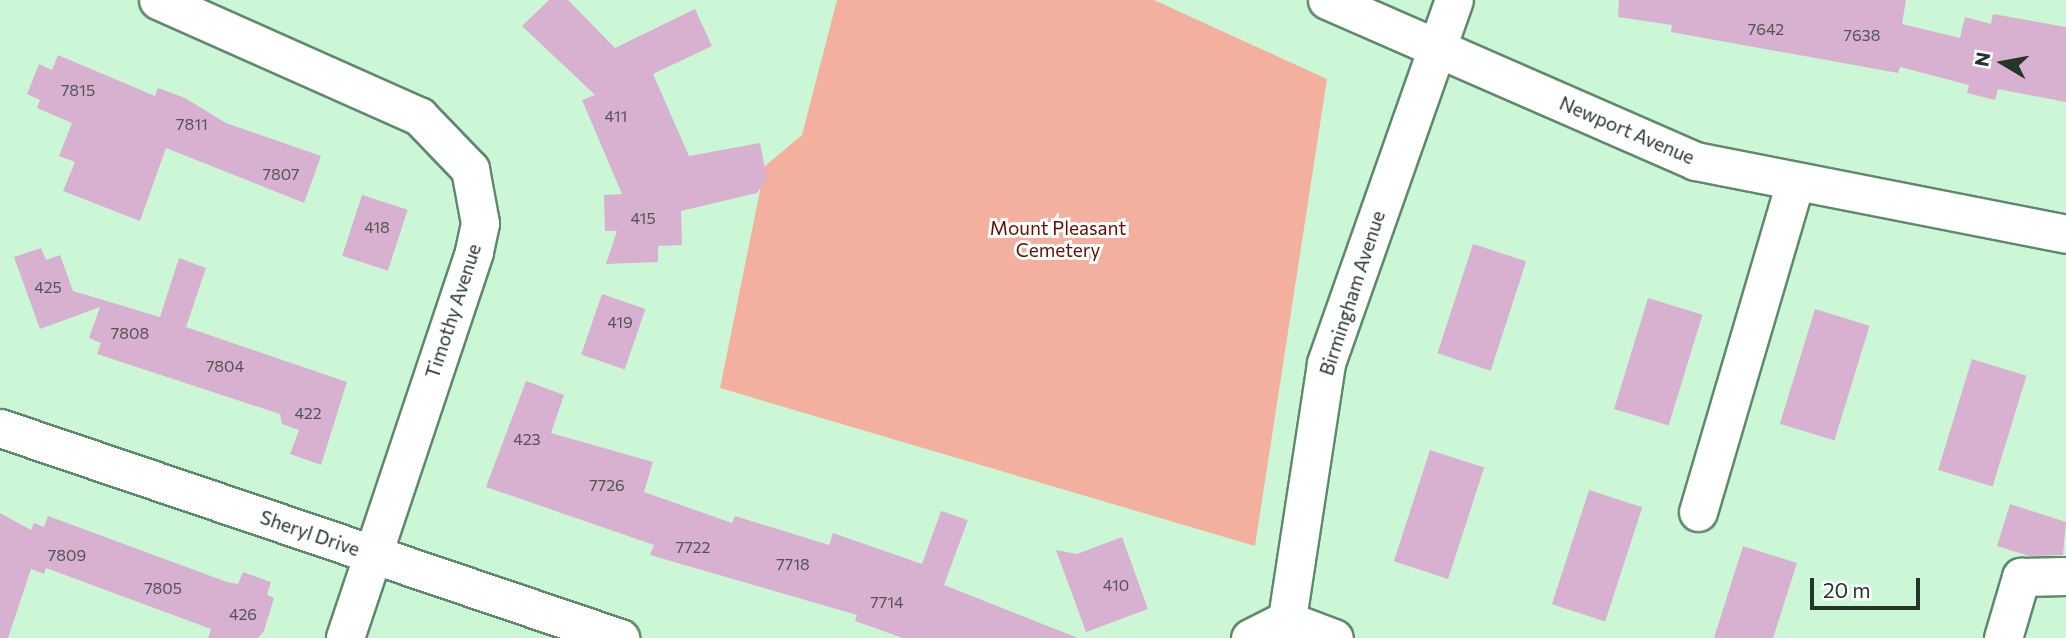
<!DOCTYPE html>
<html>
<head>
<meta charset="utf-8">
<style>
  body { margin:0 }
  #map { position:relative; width:2066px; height:638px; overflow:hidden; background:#cbf7d7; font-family:Commissioner,sans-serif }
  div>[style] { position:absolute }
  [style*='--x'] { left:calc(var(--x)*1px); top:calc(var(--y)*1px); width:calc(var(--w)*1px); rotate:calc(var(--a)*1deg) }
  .green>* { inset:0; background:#f4b09f }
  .building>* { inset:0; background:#d9b1d0; transform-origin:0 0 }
  .roads { filter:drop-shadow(2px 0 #60886d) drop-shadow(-2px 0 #60886d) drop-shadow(0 2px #60886d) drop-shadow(0 -2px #60886d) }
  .minor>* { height:37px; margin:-18.5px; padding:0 18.5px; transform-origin:18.5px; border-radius:18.5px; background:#fff }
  span { translate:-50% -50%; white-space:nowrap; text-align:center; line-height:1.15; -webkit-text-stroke:6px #fff; paint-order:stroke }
  .number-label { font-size:16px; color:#515453 }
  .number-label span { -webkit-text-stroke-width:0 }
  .street-label { font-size:19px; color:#243529 }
  .park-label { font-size:19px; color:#5c1001 }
  .north { position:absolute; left:1968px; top:28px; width:70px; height:70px; -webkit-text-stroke:5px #fff; paint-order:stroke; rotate:280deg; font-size:19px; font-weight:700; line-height:28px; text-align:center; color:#243529 }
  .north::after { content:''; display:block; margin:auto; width:24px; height:32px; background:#243529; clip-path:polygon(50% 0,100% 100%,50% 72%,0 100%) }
  .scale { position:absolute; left:1810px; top:578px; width:110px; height:32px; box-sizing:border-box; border:4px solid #243529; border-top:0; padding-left:9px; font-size:21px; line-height:24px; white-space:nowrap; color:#243529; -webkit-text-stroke:5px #fff; paint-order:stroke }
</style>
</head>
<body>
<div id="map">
  <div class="green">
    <i style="clip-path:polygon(837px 0,1154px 0,1327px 79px,1255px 546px,720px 388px,765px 166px,802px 135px)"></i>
  </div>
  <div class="building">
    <i style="clip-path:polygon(549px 0,568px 0,615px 48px,695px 9px,712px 46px,653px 74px,689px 156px,760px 143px,767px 178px,757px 193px,681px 211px,682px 245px,658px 246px,658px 262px,606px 264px,617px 231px,605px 231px,604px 195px,622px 194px,582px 100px,595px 95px,522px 26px)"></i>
    <i style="clip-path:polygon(1619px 0,1906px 0,1902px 24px,1960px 38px,1965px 17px,1991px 24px,1993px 14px,2066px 27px,2066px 102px,1998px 89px,1995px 100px,1967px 93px,1969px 85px,1900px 67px,1898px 73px,1671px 32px,1672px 25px,1618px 17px)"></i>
    <i style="clip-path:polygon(58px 55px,155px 96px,158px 88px,185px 98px,226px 123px,321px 156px,304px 203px,166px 148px,140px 221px,63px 191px,75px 162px,59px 156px,72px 123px,37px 108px,40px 100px,27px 94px,39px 64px,52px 70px)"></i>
    <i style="left:362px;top:195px;width:48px;height:64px;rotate:18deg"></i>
    <i style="left:1473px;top:244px;width:56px;height:115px;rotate:18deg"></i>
    <i style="clip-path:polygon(41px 248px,46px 260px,60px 255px,73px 291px,160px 317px,179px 258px,206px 268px,186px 327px,347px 382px,321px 465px,290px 454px,299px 430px,282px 424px,280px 414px,97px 354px,101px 343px,89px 338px,100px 307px,40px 329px,14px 257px)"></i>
    <i style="left:602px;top:294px;width:46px;height:64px;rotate:19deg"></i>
    <i style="left:1648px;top:298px;width:57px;height:116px;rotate:17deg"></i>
    <i style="left:1815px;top:309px;width:57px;height:120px;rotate:17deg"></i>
    <i style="left:1972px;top:359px;width:57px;height:116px;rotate:17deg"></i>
    <i style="clip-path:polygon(526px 381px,564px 395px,551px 433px,653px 462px,644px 492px,732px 523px,735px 516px,829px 545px,833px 533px,922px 564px,941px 511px,968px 520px,944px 585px,1078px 638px,903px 638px,855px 621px,857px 615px,650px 555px,654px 545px,486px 487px)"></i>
    <i style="left:1430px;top:450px;width:57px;height:117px;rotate:18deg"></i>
    <i style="left:1589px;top:490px;width:56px;height:120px;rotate:18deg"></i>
    <i style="clip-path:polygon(2010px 504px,2066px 522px,2063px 555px,2029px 556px,1997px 546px)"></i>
    <i style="clip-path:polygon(0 513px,31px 530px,34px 523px,44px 527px,48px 516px,227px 582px,238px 584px,243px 572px,271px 582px,267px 595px,274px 598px,264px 631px,258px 638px,208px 638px,211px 629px,46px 568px,44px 574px,31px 569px,8px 638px,0 638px)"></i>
    <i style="clip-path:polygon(1122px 537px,1148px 609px,1086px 632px,1056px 550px,1077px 554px)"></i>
    <i style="clip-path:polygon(1743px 546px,1797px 563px,1773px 638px,1714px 638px)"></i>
  </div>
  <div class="roads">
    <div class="minor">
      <i style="--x:158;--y:0;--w:286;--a:24"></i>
      <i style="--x:419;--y:116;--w:74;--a:46.1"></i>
      <i style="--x:470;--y:169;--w:55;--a:79.5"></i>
      <i style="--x:480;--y:223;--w:30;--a:102"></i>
      <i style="--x:474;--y:252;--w:407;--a:108.5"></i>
      <i style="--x:1327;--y:0;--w:402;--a:23.6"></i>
      <i style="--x:1695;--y:161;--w:378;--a:11.1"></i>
      <i style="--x:0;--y:428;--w:655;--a:18.71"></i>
      <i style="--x:1698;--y:512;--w:344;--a:-73.6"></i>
      <i style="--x:1250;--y:638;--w:40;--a:-26.6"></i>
      <i style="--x:1286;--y:620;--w:51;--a:20.6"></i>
      <i style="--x:1284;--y:638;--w:278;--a:-81.3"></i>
      <i style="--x:1326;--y:363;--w:385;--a:-70.6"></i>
      <i style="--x:2003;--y:638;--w:64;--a:-73.6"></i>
      <i style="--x:2021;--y:577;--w:45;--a:-1.3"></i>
    </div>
  </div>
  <div class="number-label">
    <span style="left:1766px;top:29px">7642</span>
    <span style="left:1862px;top:35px">7638</span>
    <span style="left:78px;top:90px">7815</span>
    <span style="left:616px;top:116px">411</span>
    <span style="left:192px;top:124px">7811</span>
    <span style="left:281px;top:174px">7807</span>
    <span style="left:643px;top:218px">415</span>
    <span style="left:377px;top:227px">418</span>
    <span style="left:48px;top:287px">425</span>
    <span style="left:620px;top:322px">419</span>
    <span style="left:130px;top:333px">7808</span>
    <span style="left:225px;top:366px">7804</span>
    <span style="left:308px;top:413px">422</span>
    <span style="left:527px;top:439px">423</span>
    <span style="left:607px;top:485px">7726</span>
    <span style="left:693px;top:547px">7722</span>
    <span style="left:67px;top:555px">7809</span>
    <span style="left:793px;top:564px">7718</span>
    <span style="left:1116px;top:585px">410</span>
    <span style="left:163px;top:588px">7805</span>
    <span style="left:887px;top:602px">7714</span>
    <span style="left:243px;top:614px">426</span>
  </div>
  <div class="street-label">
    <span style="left:1627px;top:130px;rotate:23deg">Newport Avenue</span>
    <span style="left:1352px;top:293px;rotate:-72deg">Birmingham Avenue</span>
    <span style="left:453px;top:311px;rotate:-72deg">Timothy Avenue</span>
    <span style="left:310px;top:533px;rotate:19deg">Sheryl Drive</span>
  </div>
  <div class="park-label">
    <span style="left:1058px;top:239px">Mount Pleasant<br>Cemetery</span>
  </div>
  <div class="north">N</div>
  <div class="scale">20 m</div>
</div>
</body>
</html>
